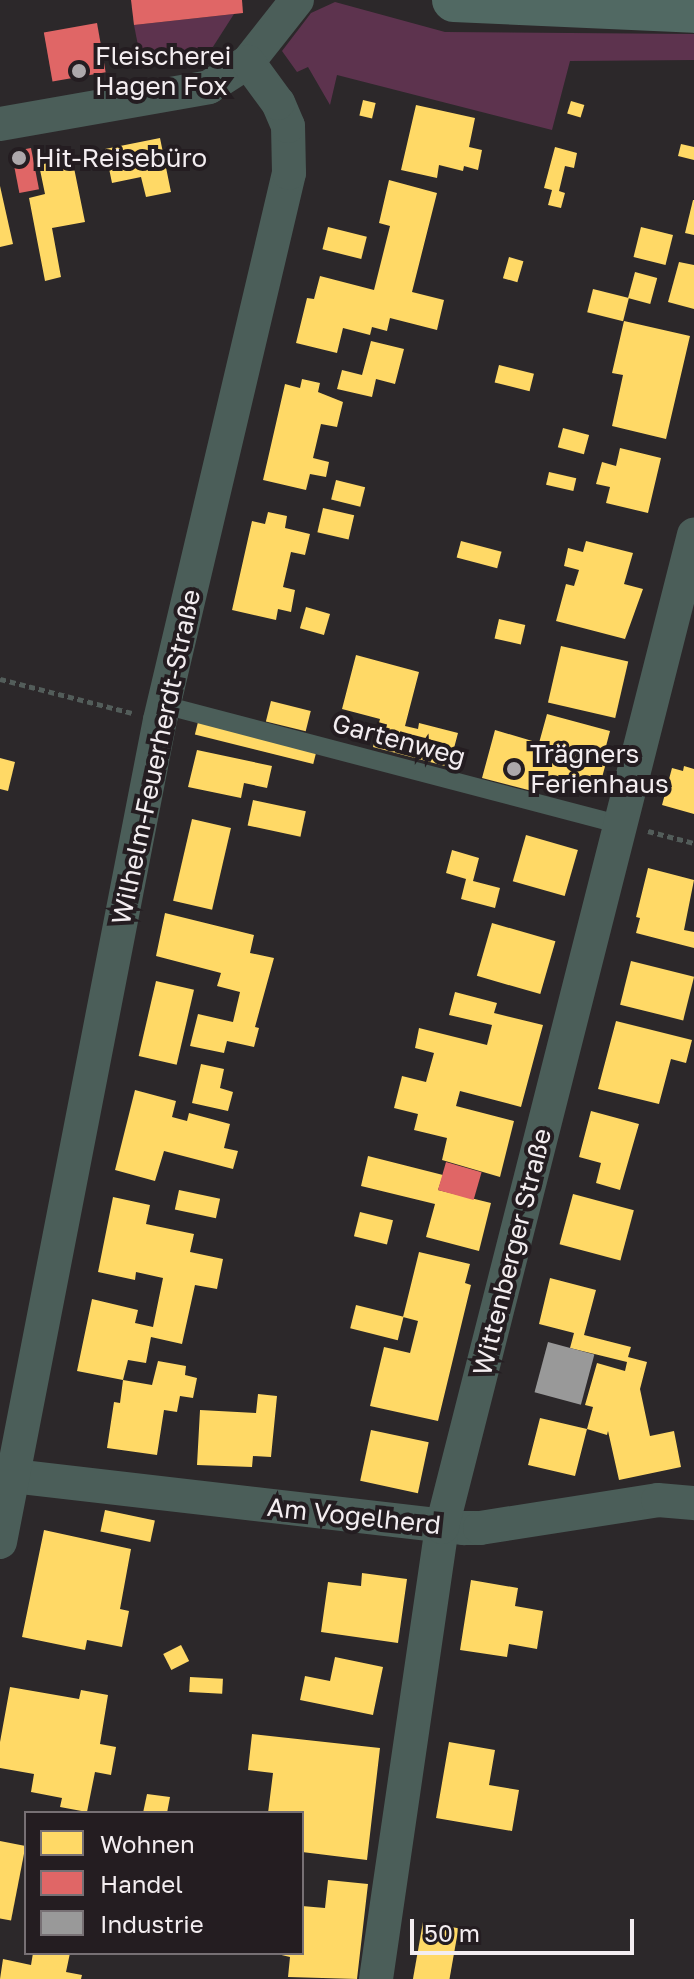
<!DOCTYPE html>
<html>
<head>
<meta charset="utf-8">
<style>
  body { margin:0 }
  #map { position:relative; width:694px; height:1979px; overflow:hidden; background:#2c282a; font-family:"Golos Text",sans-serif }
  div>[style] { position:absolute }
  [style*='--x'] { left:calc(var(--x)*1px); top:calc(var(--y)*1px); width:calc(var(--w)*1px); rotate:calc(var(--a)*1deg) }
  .green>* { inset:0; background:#5d334e }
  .homes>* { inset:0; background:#ffd966; transform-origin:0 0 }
  .shops>* { inset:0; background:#e06666; transform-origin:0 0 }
  .industry>* { inset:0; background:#999; transform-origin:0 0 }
  .path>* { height:5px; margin-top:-2.5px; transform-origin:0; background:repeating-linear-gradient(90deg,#535d5a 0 6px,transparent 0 10px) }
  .service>* { height:18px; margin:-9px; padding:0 9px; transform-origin:9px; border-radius:9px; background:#4b5e59 }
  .minor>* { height:34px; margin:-17px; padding:0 17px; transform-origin:17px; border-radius:17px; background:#4b5e59 }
  .secondary>* { height:44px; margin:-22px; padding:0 22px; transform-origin:22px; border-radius:22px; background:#516963 }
  .dots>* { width:22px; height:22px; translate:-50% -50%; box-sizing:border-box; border:4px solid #241d21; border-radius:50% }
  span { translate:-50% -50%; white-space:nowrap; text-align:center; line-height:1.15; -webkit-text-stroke:8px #241d21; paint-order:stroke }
  .poi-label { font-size:26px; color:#f3edf0 }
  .left { translate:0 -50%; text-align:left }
  .street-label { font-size:26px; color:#f3edf0 }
  .legend { position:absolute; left:24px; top:1811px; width:280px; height:144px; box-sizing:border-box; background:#241d21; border:2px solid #777074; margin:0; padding:10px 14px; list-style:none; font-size:24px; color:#f3edf0 }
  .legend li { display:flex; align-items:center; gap:16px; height:40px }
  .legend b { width:40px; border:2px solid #777074 }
  .scale { position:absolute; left:410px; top:1919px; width:224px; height:36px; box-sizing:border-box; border:4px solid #f3edf0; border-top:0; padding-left:10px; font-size:24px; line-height:28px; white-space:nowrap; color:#f3edf0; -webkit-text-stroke:6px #241d21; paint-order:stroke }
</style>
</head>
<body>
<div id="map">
  <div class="green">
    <i style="clip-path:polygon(335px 2px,445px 32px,694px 34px,694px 60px,570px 61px,552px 130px,337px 75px,330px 105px,308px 67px,297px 72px,282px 51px,311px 13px)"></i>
    <i style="clip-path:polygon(234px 14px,209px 53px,142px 66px,134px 25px)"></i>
  </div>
  <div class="homes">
    <i style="left:363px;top:100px;width:13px;height:16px;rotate:13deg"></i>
    <i style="left:571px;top:101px;width:14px;height:13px;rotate:17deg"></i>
    <i style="clip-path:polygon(416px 105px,475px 118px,469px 147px,482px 150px,478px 170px,464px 166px,463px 171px,439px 165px,437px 178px,401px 170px)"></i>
    <i style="clip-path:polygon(160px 138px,171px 192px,146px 197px,141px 177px,112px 183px,105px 149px)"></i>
    <i style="clip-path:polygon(681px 144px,694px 147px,694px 160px,678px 156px)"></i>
    <i style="clip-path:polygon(555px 147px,577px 153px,574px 168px,565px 166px,559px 191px,565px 193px,561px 208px,548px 205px,552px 190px,544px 188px)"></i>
    <i style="clip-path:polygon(72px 158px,85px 222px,52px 228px,61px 277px,45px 281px,29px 198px,45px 194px,39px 165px)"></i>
    <i style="clip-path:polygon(389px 180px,437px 193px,412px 292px,444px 300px,437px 330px,390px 318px,387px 331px,372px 327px,370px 335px,343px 328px,337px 353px,296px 343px,307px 298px,314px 299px,320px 276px,374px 290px,390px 226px,379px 223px)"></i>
    <i style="clip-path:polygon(0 186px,13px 244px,0 247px)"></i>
    <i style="clip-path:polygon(693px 200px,694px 200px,694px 235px,685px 233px)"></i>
    <i style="left:328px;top:227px;width:40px;height:23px;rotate:14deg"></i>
    <i style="left:641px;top:227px;width:33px;height:31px;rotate:14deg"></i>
    <i style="left:509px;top:257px;width:15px;height:22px;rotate:16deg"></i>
    <i style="clip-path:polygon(679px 262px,694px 265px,694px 309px,668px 302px)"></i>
    <i style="left:635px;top:272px;width:23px;height:27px;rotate:15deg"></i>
    <i style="left:593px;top:289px;width:37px;height:24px;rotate:14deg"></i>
    <i style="clip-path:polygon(624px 321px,690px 336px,666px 439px,612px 426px,623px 375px,612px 373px)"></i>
    <i style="clip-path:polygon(371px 341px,404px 349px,395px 384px,376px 379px,372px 397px,337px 389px,342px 370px,362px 375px)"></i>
    <i style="left:499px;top:365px;width:36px;height:18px;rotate:14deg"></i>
    <i style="clip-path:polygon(302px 379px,320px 383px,318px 392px,343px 402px,337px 427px,321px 424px,313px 458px,329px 462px,326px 477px,310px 474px,306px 490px,263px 480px,285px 384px,300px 388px)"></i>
    <i style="left:563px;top:428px;width:27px;height:20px;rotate:15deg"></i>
    <i style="clip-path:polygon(620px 448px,661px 458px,648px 513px,606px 503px,610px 487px,596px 484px,602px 462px,616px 466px)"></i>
    <i style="left:549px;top:472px;width:28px;height:13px;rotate:13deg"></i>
    <i style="left:336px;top:480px;width:30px;height:20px;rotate:14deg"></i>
    <i style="left:323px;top:508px;width:32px;height:25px;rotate:13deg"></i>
    <i style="clip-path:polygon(268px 512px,287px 516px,285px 528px,310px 534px,305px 555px,291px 552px,283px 587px,295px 590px,291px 612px,278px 609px,276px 620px,232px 610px,252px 521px,265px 524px)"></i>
    <i style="left:461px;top:541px;width:42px;height:17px;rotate:15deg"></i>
    <i style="clip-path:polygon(586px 541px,633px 553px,624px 584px,643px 589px,625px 639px,556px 621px,566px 584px,574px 586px,579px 570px,564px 566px,568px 548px,583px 552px)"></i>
    <i style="left:306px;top:607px;width:25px;height:22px;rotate:16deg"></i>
    <i style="left:499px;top:619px;width:27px;height:20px;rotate:13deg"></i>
    <i style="left:561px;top:646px;width:69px;height:58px;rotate:13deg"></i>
    <i style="clip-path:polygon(356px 655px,419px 672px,405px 726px,418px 729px,419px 723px,458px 733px,449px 767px,373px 747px,380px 719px,342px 709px)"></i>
    <i style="left:271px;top:701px;width:41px;height:21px;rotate:14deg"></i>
    <i style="clip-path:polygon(547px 714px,610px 731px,605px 750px,609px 752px,598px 792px,540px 776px,536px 792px,482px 778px,495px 730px,539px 743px)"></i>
    <i style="left:199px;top:718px;width:122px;height:17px;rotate:14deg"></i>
    <i style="clip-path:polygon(197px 750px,272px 766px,267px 788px,244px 783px,241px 798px,188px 787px)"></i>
    <i style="clip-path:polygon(0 758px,15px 762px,8px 791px,0 789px)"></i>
    <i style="clip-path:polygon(684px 766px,694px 769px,694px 814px,662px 805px,672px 768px,683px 771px)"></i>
    <i style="left:253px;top:800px;width:54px;height:26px;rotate:12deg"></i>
    <i style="left:192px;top:819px;width:40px;height:84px;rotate:13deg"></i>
    <i style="left:526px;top:835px;width:54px;height:48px;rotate:16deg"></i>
    <i style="clip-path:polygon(452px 850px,479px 858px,473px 881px,500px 888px,495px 908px,461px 899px,466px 879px,446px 873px)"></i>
    <i style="clip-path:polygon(648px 868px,694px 880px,684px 930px,694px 932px,694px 948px,636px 933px,640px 918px,636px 917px)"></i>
    <i style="clip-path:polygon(165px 913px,254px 935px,250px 953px,274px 958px,255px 1027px,259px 1028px,254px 1047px,227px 1041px,224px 1053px,190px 1046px,198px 1014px,233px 1022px,240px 992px,217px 986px,221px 973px,156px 956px)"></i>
    <i style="left:492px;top:923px;width:66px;height:55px;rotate:16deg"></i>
    <i style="left:631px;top:961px;width:65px;height:45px;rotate:14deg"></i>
    <i style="left:156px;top:981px;width:39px;height:77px;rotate:13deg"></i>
    <i style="clip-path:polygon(455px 992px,497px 1003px,494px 1013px,543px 1025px,521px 1107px,460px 1091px,456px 1106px,514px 1121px,500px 1177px,442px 1160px,447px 1138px,414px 1130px,418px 1114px,394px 1108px,402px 1076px,426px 1082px,434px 1053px,415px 1048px,419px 1028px,487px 1045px,492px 1025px,449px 1015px)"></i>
    <i style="clip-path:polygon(616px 1021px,692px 1040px,686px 1063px,671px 1059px,659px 1104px,598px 1089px)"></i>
    <i style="clip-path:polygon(201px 1064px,224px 1069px,220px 1088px,233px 1092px,228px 1111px,192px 1103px)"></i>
    <i style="clip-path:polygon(135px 1090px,176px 1101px,172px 1117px,187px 1121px,189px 1113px,230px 1124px,224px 1148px,238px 1151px,233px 1169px,164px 1151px,155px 1181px,115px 1170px)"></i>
    <i style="clip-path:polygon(591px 1111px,639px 1124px,620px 1190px,596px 1183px,601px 1163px,579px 1157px)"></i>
    <i style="clip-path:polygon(368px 1156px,443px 1175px,438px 1190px,491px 1203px,479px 1251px,426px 1237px,435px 1204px,361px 1186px)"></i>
    <i style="left:179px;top:1190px;width:42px;height:20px;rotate:12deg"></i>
    <i style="left:573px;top:1194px;width:63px;height:52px;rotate:15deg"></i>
    <i style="clip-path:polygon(113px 1197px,150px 1205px,146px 1224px,194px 1234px,190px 1252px,223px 1259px,217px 1289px,195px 1285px,182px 1344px,151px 1337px,146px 1363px,128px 1360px,123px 1380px,77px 1371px,92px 1299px,138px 1310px,135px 1323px,153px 1327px,163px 1278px,136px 1272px,135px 1280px,98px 1272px)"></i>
    <i style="left:360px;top:1212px;width:34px;height:25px;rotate:14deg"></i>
    <i style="clip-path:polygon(419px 1252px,470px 1264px,465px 1283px,471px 1285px,438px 1421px,370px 1406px,384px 1347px,410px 1353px,418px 1321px,403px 1317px)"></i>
    <i style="clip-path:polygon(550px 1278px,596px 1290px,584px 1335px,631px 1347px,628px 1357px,647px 1362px,640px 1389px,650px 1436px,674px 1431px,681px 1467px,619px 1480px,608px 1431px,607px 1435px,587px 1429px,575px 1476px,528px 1465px,540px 1418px,587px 1429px,593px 1407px,585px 1405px,597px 1363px,625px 1371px,627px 1362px,570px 1348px,574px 1333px,539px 1324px)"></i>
    <i style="left:356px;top:1305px;width:49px;height:24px;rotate:14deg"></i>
    <i style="clip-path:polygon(158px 1361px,186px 1366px,185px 1375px,197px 1378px,193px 1398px,180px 1396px,177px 1412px,164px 1410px,157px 1455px,107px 1448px,114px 1402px,120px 1403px,123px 1380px,152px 1385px)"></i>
    <i style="clip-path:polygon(258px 1394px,277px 1396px,271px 1457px,253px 1456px,252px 1467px,197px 1465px,200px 1410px,256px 1413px)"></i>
    <i style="left:371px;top:1430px;width:59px;height:52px;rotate:12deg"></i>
    <i style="left:105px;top:1510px;width:51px;height:22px;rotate:12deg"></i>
    <i style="clip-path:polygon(44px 1530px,131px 1549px,120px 1609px,129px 1611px,122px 1647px,87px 1640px,85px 1650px,22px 1637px)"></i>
    <i style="clip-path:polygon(362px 1573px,407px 1579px,398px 1643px,321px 1632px,328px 1582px,361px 1586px)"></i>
    <i style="clip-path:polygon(471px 1580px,518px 1588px,515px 1606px,543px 1611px,537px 1649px,509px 1644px,507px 1657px,460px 1650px)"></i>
    <i style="left:181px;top:1645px;width:18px;height:20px;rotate:63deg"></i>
    <i style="clip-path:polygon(335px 1657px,383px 1667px,373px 1715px,300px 1700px,305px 1676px,330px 1681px)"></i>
    <i style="left:190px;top:1677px;width:33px;height:15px;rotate:3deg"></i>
    <i style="clip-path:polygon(10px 1687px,79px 1699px,81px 1690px,108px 1695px,100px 1744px,116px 1747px,111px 1775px,95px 1772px,87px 1812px,60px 1807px,62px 1798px,31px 1792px,34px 1774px,0 1768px,0 1742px)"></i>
    <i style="clip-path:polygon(252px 1734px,380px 1748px,367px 1860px,302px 1852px,302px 1813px,268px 1813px,273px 1773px,248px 1770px)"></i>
    <i style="clip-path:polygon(449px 1742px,495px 1750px,489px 1785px,519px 1790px,512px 1831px,436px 1818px)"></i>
    <i style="clip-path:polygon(147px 1794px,170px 1797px,167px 1813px,143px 1813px)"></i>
    <i style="left:0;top:1841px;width:26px;height:76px;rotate:11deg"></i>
    <i style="clip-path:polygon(328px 1880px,368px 1884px,357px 1979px,288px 1977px,290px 1957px,273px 1953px,302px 1953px,302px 1906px,325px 1908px)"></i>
    <i style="left:423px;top:1922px;width:36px;height:58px;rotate:10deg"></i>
    <i style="clip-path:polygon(33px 1953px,70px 1953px,66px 1972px,82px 1975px,81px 1979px,0 1979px,3px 1959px,31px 1965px)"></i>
  </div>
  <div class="shops">
    <i style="clip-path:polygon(131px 0,242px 0,243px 13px,134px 25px)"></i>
    <i style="left:97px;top:23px;width:50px;height:54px;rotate:80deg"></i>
    <i style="left:31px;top:148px;width:42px;height:20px;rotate:79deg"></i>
    <i style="left:446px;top:1162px;width:37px;height:29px;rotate:16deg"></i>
  </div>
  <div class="industry">
    <i style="left:548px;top:1342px;width:48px;height:52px;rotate:15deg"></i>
  </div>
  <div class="path">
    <i style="--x:0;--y:679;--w:136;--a:14.4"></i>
    <i style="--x:648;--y:831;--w:48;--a:14.6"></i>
  </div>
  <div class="service">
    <i style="--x:164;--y:705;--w:472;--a:14.7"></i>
  </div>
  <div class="minor">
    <i style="--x:0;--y:124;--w:212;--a:-10"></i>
    <i style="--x:209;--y:87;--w:46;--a:-32.7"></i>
    <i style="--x:248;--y:62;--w:79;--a:-51.7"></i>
    <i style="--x:13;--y:1476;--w:454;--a:6.6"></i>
    <i style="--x:464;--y:1528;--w:16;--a:0"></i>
    <i style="--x:480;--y:1528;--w:180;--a:-8.9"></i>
    <i style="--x:658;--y:1500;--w:36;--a:5"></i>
    <i style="--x:0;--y:1542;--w:837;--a:-78.99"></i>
    <i style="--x:160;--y:720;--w:562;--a:-76.73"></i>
    <i style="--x:289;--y:173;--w:47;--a:-91.2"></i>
    <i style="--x:288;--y:126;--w:25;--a:-113"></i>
    <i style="--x:278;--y:103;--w:51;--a:-126.2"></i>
    <i style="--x:376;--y:1979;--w:457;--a:-81.7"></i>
    <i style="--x:442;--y:1527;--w:1024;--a:-75.75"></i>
  </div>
  <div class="secondary">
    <i style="--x:454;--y:0;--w:240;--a:2.6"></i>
  </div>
  <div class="dots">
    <i style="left:79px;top:71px;background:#ada8ab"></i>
    <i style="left:19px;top:158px;background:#ada8ab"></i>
    <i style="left:514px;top:769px;background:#ada8ab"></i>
  </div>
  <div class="poi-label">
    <span class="left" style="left:95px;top:71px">Fleischerei<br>Hagen Fox</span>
    <span class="left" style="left:35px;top:158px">Hit-Reisebüro</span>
    <span class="left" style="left:530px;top:769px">Trägners<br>Ferienhaus</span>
  </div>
  <div class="street-label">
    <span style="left:399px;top:740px;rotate:15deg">Gartenweg</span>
    <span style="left:156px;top:757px;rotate:-78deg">Wilhelm-Feuerherdt-Straße</span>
    <span style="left:512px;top:1252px;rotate:-76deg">Wittenberger Straße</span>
    <span style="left:354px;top:1516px;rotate:6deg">Am Vogelherd</span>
  </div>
  <ul class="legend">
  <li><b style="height:22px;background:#ffd966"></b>Wohnen</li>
  <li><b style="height:22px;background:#e06666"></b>Handel</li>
  <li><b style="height:22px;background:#999"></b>Industrie</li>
  </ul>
  <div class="scale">50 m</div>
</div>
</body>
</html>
